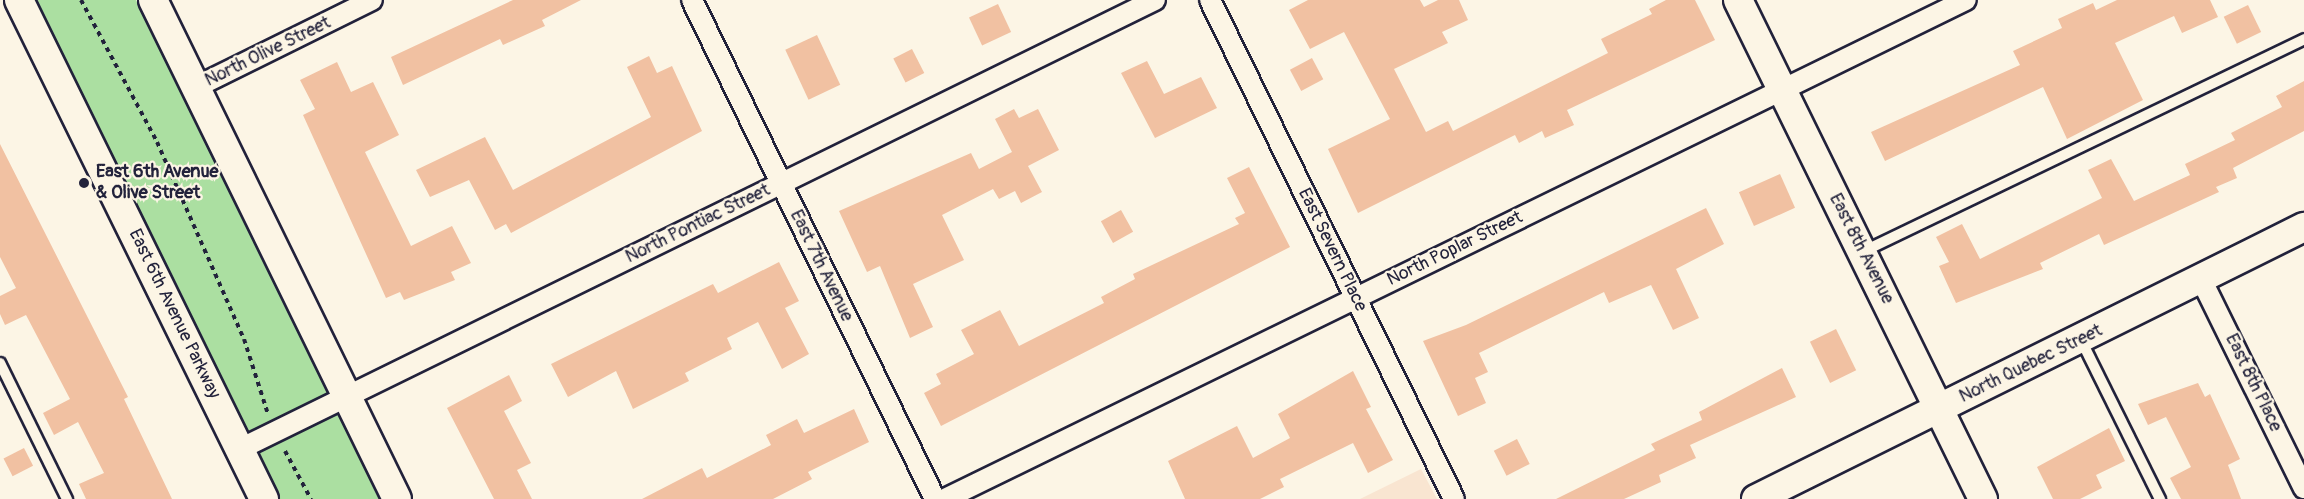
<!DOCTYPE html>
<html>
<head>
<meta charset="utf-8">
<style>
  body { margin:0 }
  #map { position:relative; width:2304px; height:499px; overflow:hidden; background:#fcf5e5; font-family:Pangolin,sans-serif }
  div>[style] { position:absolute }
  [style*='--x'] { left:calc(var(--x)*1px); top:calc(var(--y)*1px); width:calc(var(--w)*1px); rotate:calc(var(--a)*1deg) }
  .built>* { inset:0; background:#f9e5d1 }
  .green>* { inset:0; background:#abdfa1 }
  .building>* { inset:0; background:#f1c1a2; transform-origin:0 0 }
  .path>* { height:4px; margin-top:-2px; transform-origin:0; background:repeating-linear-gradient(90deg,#22223b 0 4.5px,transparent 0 9px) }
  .roads { filter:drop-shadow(2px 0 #22223b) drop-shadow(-2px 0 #22223b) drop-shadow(0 2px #22223b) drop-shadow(0 -2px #22223b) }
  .lane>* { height:10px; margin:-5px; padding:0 5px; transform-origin:5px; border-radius:5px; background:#fcf5e5 }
  .street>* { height:20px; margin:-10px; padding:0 10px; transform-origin:10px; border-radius:10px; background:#fcf5e5 }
  .secondary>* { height:28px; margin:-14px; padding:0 14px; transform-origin:14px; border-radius:14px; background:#fcf5e5 }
  .dots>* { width:16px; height:16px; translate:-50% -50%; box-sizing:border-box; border:3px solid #fcf5e5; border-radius:50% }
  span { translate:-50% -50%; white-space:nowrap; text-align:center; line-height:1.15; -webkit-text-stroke:4.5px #fcf5e5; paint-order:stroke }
  .street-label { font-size:18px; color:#22223b }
  .poi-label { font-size:18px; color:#22223b; font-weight:700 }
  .left { translate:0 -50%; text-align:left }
</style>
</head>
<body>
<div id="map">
  <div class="built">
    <i style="clip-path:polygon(1421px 469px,1437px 499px,1360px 499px)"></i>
  </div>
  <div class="green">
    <i style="clip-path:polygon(32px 0,136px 0,379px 499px,276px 499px)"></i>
  </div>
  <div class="building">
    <i style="clip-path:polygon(513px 0,581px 0,542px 20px,545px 26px,503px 45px,500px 39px,403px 85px,391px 57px)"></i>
    <i style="clip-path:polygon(1308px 0,1420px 0,1424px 7px,1438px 0,1459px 0,1468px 20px,1442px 32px,1448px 43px,1394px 69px,1426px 132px,1448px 121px,1453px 131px,1608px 53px,1601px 39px,1652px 14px,1649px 9px,1666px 0,1695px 0,1715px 40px,1567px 110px,1574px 125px,1545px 138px,1542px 131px,1519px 143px,1515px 135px,1358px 213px,1328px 149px,1390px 119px,1344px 32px,1310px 49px,1289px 10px)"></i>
    <i style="clip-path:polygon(2117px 0,2210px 0,2218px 17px,2182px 33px,2174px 16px,2115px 43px,2143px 100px,2067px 139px,2043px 87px,1885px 161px,1871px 132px,2020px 65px,2013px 51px,2062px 28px,2058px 19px,2093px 3px,2096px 10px)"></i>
    <i style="left:998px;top:4px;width:31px;height:32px;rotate:65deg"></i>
    <i style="left:2248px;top:5px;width:30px;height:27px;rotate:64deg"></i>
    <i style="left:817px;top:35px;width:55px;height:35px;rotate:65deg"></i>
    <i style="left:912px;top:49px;width:27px;height:21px;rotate:63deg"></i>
    <i style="clip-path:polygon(649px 56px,657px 73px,672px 66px,702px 131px,511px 233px,506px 224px,495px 230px,469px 180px,430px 197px,416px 170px,485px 137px,513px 190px,651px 117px,627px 67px)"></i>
    <i style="left:1312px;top:58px;width:24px;height:25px;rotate:62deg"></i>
    <i style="clip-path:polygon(1147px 61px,1164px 94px,1201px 77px,1217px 108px,1155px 138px,1121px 73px)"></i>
    <i style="clip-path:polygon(337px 62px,351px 92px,373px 82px,399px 135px,365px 152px,411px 246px,452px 226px,471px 263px,451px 272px,455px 280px,404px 300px,400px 292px,386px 298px,303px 115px,315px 109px,300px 80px)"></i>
    <i style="clip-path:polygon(2304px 81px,2304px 131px,2233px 168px,2237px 178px,2216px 187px,2219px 192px,2104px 245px,2099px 234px,2040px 263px,2043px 269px,1956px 303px,1939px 266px,1949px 262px,1936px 237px,1962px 224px,1980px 259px,2102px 198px,2088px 170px,2111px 159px,2134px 201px,2190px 175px,2185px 164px,2235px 140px,2231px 133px,2282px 107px,2276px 96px)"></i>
    <i style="clip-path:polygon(1014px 109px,1019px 118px,1038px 109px,1059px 150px,1028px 166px,1042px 192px,1021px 203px,1015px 191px,999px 199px,993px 189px,942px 215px,964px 260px,913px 284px,933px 327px,910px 338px,880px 266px,867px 272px,839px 211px,971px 153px,979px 169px,1012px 152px,995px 119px)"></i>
    <i style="clip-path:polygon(0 144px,128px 397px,124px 399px,172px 499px,86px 499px,79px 484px,104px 473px,78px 422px,54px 435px,43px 413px,70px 399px,26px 315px,5px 325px,0 314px,0 296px,16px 288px,0 257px)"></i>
    <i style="clip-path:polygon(1249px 167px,1290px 247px,941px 426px,924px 393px,941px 384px,936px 374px,974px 354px,961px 330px,1000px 310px,1019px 346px,1104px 303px,1101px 297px,1135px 279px,1133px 274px,1239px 224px,1235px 218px,1245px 213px,1227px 178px)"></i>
    <i style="left:1780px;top:174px;width:37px;height:45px;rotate:66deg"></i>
    <i style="clip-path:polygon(1706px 208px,1724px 244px,1676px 269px,1699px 318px,1673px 330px,1651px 285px,1609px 303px,1604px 292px,1479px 353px,1488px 372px,1475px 378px,1486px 403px,1458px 416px,1423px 341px,1466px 325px)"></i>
    <i style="left:1121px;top:210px;width:25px;height:23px;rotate:61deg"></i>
    <i style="clip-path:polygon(779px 262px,799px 301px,785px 308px,809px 354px,782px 369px,758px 322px,727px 338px,732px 349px,685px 373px,689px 381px,633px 409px,616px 371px,568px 397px,551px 364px,713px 284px,718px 293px)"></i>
    <i style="left:1836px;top:329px;width:46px;height:29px;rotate:64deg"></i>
    <i style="clip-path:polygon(1782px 368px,1796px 397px,1690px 445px,1696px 458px,1659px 475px,1661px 482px,1624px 499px,1556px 499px,1655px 450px,1651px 444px,1702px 420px,1699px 412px)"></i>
    <i style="clip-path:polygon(1353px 371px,1371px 407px,1366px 409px,1393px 460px,1368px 473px,1353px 443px,1280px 479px,1284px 487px,1260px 499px,1185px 499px,1168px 461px,1237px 426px,1253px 458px,1290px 438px,1278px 414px)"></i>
    <i style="clip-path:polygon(509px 375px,522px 401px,504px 411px,531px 463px,517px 470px,532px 499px,494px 499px,447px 408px)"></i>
    <i style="clip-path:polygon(2198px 383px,2205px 397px,2210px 394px,2240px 459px,2228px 465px,2241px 499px,2181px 499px,2170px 478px,2191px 467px,2166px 417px,2148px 425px,2138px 404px)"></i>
    <i style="clip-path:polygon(854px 409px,869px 442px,808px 472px,812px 479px,773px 499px,642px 499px,702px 468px,707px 478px,771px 445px,766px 435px,797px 419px,804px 433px)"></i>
    <i style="clip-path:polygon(2109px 428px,2125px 461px,2096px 475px,2102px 488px,2080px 499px,2053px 499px,2037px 467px)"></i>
    <i style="left:1517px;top:439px;width:28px;height:26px;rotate:63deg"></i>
    <i style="left:24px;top:448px;width:20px;height:23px;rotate:63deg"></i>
  </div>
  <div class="path">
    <i style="--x:81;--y:0;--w:161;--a:61.8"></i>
    <i style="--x:157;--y:142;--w:215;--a:66.2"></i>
    <i style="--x:244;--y:339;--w:79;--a:72.3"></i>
    <i style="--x:285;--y:451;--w:55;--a:61.6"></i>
  </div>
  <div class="roads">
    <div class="lane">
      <i style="--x:1862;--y:252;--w:491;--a:-25.7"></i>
      <i style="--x:2081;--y:340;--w:178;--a:63.6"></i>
      <i style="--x:0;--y:363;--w:152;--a:63.8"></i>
    </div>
    <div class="street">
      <i style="--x:692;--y:0;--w:555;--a:64.04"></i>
      <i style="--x:1210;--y:0;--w:555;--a:63.94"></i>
      <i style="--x:196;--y:87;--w:196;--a:-26.3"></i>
      <i style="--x:2201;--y:279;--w:233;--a:63.8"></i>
      <i style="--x:240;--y:449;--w:1019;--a:-26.14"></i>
      <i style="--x:945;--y:499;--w:1136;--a:-26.05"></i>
    </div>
    <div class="secondary">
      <i style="--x:19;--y:0;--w:556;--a:63.85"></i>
      <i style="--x:153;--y:0;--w:555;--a:63.94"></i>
      <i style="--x:1738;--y:0;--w:556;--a:63.85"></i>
      <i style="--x:1756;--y:499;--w:612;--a:-26.4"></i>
    </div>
  </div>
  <div class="dots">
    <i style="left:84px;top:183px;background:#22223b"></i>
  </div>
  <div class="street-label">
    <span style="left:268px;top:52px;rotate:-26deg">North Olive Street</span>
    <span style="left:698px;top:224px;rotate:-26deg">North Pontiac Street</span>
    <span style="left:1455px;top:249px;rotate:-26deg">North Poplar Street</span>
    <span style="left:1861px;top:249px;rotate:63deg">East 8th Avenue</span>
    <span style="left:1332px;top:250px;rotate:64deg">East Severn Place</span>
    <span style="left:821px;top:266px;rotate:64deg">East 7th Avenue</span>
    <span style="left:174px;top:314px;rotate:64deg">East 6th Avenue Parkway</span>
    <span style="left:2031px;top:364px;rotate:-26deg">North Quebec Street</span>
    <span style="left:2253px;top:383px;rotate:64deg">East 8th Place</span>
  </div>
  <div class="poi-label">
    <span class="left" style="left:96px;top:183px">East 6th Avenue<br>&amp; Olive Street</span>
  </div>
</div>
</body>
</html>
